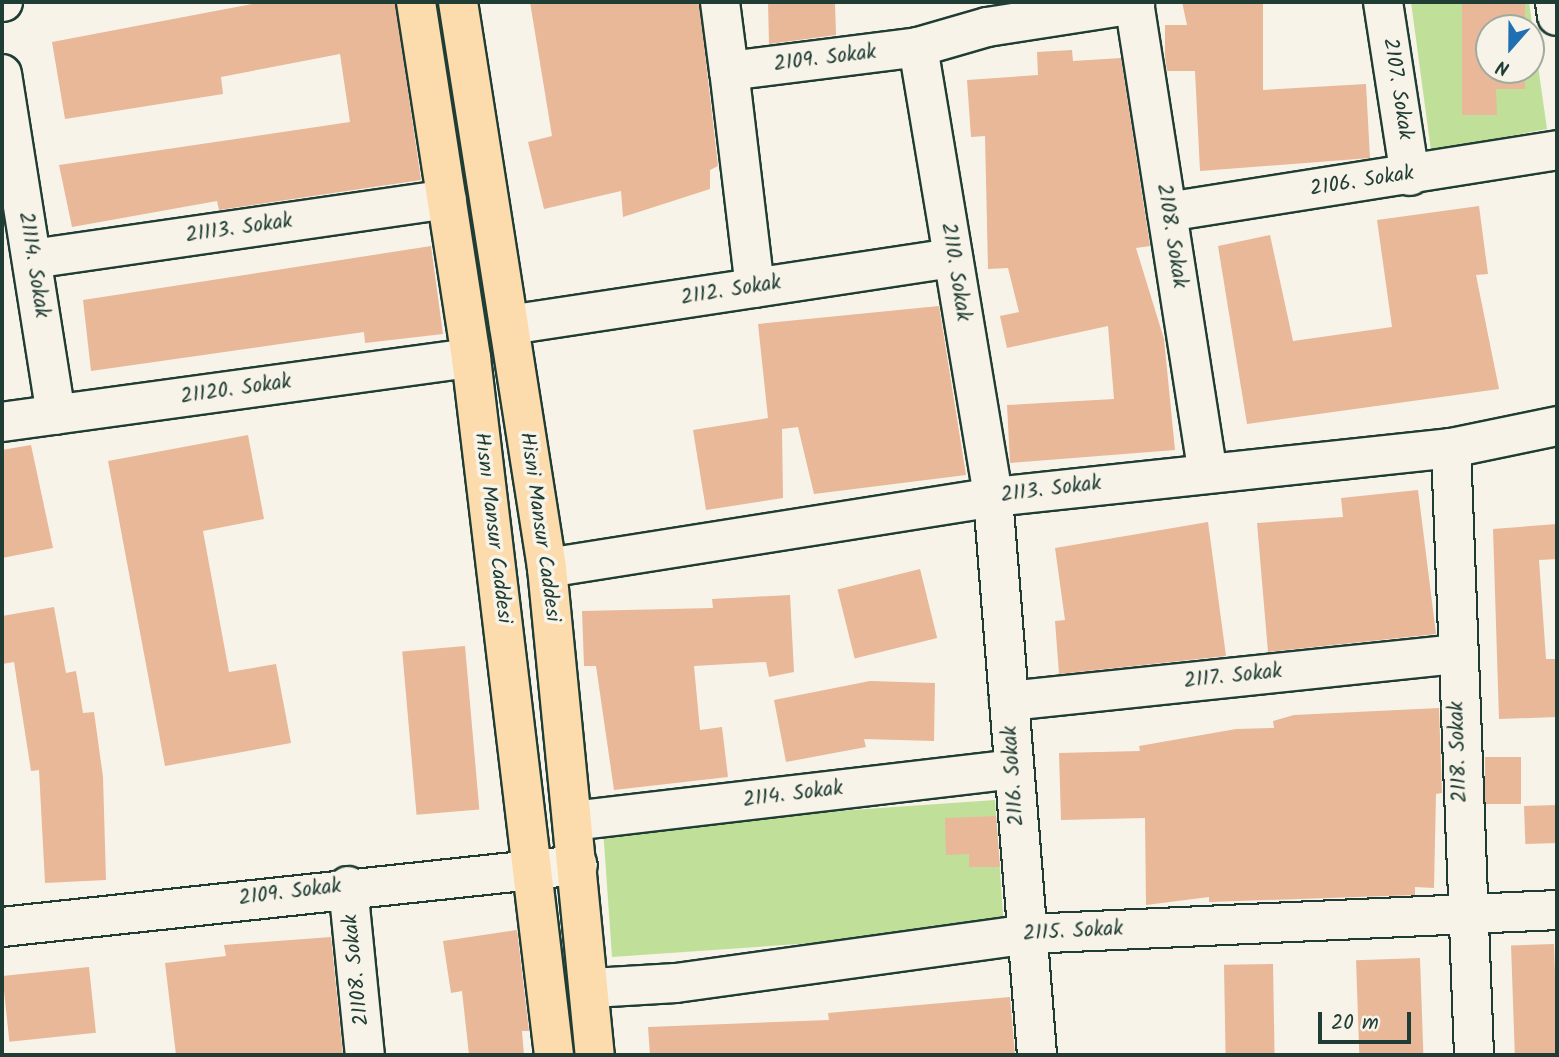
<!DOCTYPE html>
<html>
<head>
<meta charset="utf-8">
<style>
  body { margin:0 }
  #map { position:relative; width:1559px; height:1057px; overflow:hidden; background:#f7f3e8; font-family:Kalam,sans-serif }
  div>[style] { position:absolute }
  [style*='--x'] { left:calc(var(--x)*1px); top:calc(var(--y)*1px); width:calc(var(--w)*1px); rotate:calc(var(--a)*1deg) }
  .green>* { inset:0; background:#c0e099; transform-origin:0 0 }
  .building>* { inset:0; background:#e8b899; transform-origin:0 0 }
  .roads { filter:drop-shadow(2px 0 #1f3d34) drop-shadow(-2px 0 #1f3d34) drop-shadow(0 2px #1f3d34) drop-shadow(0 -2px #1f3d34) }
  .minor>* { height:38px; margin:-19px; padding:0 19px; transform-origin:19px; border-radius:19px; background:#f7f3e8 }
  .major>* { height:38px; margin:-19px; padding:0 19px; transform-origin:19px; border-radius:19px; background:#fcdcac }
  span { translate:-50% -50%; white-space:nowrap; text-align:center; line-height:1.15; -webkit-text-stroke:7px #f7f3e8; paint-order:stroke }
  .street-label { font-size:21px; color:#1f3d34 }
  .frame { position:absolute; inset:0; border:4px solid #1f3d34; pointer-events:none }
  .north { position:absolute; left:1475px; top:14px; width:70px; height:70px; box-sizing:border-box; background:#f7f3e8; border:2px solid #a1aaa0; border-radius:50%; rotate:201deg; font-size:19px; font-weight:700; line-height:28px; text-align:center; color:#1f3d34 }
  .north::after { content:''; display:block; margin:auto; width:24px; height:32px; background:#1f6fb2; clip-path:polygon(50% 0,100% 100%,50% 72%,0 100%) }
  .scale { position:absolute; left:1318px; top:1012px; width:93px; height:32px; box-sizing:border-box; border:4px solid #1f3d34; border-top:0; padding-left:9px; font-size:21px; line-height:24px; white-space:nowrap; color:#1f3d34; -webkit-text-stroke:5px #f7f3e8; paint-order:stroke }
</style>
</head>
<body>
<div id="map">
  <div class="green">
    <i style="clip-path:polygon(evenodd,1411px 2px,1529px 2px,1547px 129px,1431px 151px,1411px 2px,1489px 28px,1531px 28px,1531px 70px,1489px 70px,1489px 28px)"></i>
    <i style="left:995px;top:800px;width:130px;height:393px;rotate:86deg"></i>
  </div>
  <div class="building">
    <i style="clip-path:polygon(263px 2px,395px 2px,421px 180px,219px 210px,217px 201px,72px 227px,59px 165px,350px 122px,340px 54px,221px 77px,223px 94px,65px 119px,52px 42px)"></i>
    <i style="clip-path:polygon(530px 2px,699px 2px,718px 166px,710px 170px,710px 189px,623px 217px,621px 191px,544px 209px,528px 142px,552px 136px)"></i>
    <i style="clip-path:polygon(768px 2px,835px 2px,836px 35px,769px 44px)"></i>
    <i style="clip-path:polygon(1182px 2px,1263px 2px,1263px 90px,1366px 84px,1370px 158px,1200px 171px,1195px 71px,1167px 71px,1165px 56px,1165px 25px,1187px 25px)"></i>
    <i style="clip-path:polygon(1462px 2px,1525px 2px,1525px 28px,1489px 28px,1489px 70px,1525px 70px,1525px 89px,1496px 89px,1497px 115px,1462px 115px)"></i>
    <i style="clip-path:polygon(1072px 50px,1073px 61px,1121px 58px,1150px 246px,1136px 248px,1164px 339px,1175px 450px,1010px 463px,1007px 405px,1114px 399px,1108px 326px,1007px 348px,1000px 316px,1019px 312px,1008px 268px,988px 269px,985px 136px,971px 137px,967px 80px,1038px 75px,1037px 52px)"></i>
    <i style="clip-path:polygon(1479px 206px,1488px 274px,1476px 275px,1499px 389px,1247px 424px,1218px 246px,1270px 235px,1293px 341px,1392px 327px,1377px 220px)"></i>
    <i style="clip-path:polygon(431px 246px,443px 334px,365px 343px,364px 332px,91px 371px,83px 300px)"></i>
    <i style="clip-path:polygon(939px 306px,966px 475px,814px 494px,798px 427px,782px 429px,783px 498px,706px 510px,693px 430px,768px 418px,758px 324px)"></i>
    <i style="clip-path:polygon(248px 435px,264px 519px,203px 531px,229px 672px,276px 664px,291px 743px,165px 766px,108px 461px)"></i>
    <i style="clip-path:polygon(31px 445px,53px 548px,2px 558px,2px 450px)"></i>
    <i style="clip-path:polygon(1418px 490px,1436px 634px,1268px 652px,1257px 523px,1343px 517px,1341px 498px)"></i>
    <i style="clip-path:polygon(1208px 522px,1226px 656px,1059px 674px,1055px 621px,1065px 620px,1055px 548px)"></i>
    <i style="clip-path:polygon(1557px 524px,1557px 559px,1539px 560px,1546px 659px,1556px 659px,1557px 717px,1499px 719px,1493px 529px)"></i>
    <i style="left:920px;top:569px;width:71px;height:85px;rotate:76deg"></i>
    <i style="clip-path:polygon(790px 595px,794px 672px,769px 677px,766px 662px,694px 666px,700px 730px,722px 727px,728px 777px,614px 790px,596px 666px,584px 666px,582px 611px,713px 608px,712px 599px)"></i>
    <i style="clip-path:polygon(54px 607px,66px 673px,76px 671px,83px 713px,94px 712px,103px 777px,106px 880px,45px 883px,39px 770px,31px 771px,14px 662px,2px 664px,2px 616px)"></i>
    <i style="left:465px;top:646px;width:164px;height:63px;rotate:85deg"></i>
    <i style="clip-path:polygon(870px 681px,935px 683px,934px 741px,864px 739px,866px 747px,786px 762px,774px 700px)"></i>
    <i style="clip-path:polygon(1439px 708px,1442px 793px,1436px 794px,1434px 888px,1415px 887px,1415px 895px,1209px 902px,1209px 897px,1146px 905px,1145px 818px,1061px 820px,1059px 753px,1140px 751px,1139px 746px,1236px 729px,1274px 728px,1273px 721px,1294px 715px)"></i>
    <i style="left:1485px;top:757px;width:36px;height:47px"></i>
    <i style="left:1556px;top:805px;width:38px;height:32px;rotate:88deg"></i>
    <i style="clip-path:polygon(996px 816px,1000px 867px,969px 867px,969px 854px,946px 855px,945px 818px)"></i>
    <i style="clip-path:polygon(517px 930px,529px 1031px,522px 1031px,524px 1055px,469px 1055px,462px 991px,451px 993px,443px 941px)"></i>
    <i style="clip-path:polygon(331px 937px,343px 1055px,176px 1055px,165px 963px,226px 956px,224px 945px)"></i>
    <i style="left:1554px;top:944px;width:111px;height:43px;rotate:88deg"></i>
    <i style="left:1420px;top:958px;width:97px;height:64px;rotate:88deg"></i>
    <i style="left:1273px;top:964px;width:91px;height:49px;rotate:89deg"></i>
    <i style="left:89px;top:967px;width:66px;height:87px;rotate:84deg"></i>
    <i style="clip-path:polygon(1010px 997px,1015px 1055px,650px 1055px,648px 1027px,829px 1020px,828px 1013px)"></i>
  </div>
  <div class="roads">
    <div class="minor">
      <i style="--x:2;--y:2;--w:1;--a:0"></i>
      <i style="--x:720;--y:2;--w:70;--a:82.6"></i>
      <i style="--x:1134;--y:2;--w:474;--a:81.1"></i>
      <i style="--x:1383;--y:2;--w:176;--a:81.2"></i>
      <i style="--x:1555;--y:2;--w:14;--a:82"></i>
      <i style="--x:918;--y:47;--w:456;--a:80.5"></i>
      <i style="--x:993;--y:497;--w:560;--a:85.49"></i>
      <i style="--x:2;--y:74;--w:345;--a:81"></i>
      <i style="--x:1167;--y:212;--w:395;--a:-9"></i>
      <i style="--x:32;--y:259;--w:419;--a:-8.2"></i>
      <i style="--x:755;--y:288;--w:219;--a:-96.8"></i>
      <i style="--x:729;--y:71;--w:191;--a:-7.2"></i>
      <i style="--x:918;--y:47;--w:72;--a:-16.2"></i>
      <i style="--x:987;--y:27;--w:150;--a:-8.8"></i>
      <i style="--x:509;--y:325;--w:449;--a:-8.6"></i>
      <i style="--x:2;--y:422;--w:473;--a:-7.8"></i>
      <i style="--x:1451;--y:448;--w:607;--a:87.83"></i>
      <i style="--x:547;--y:568;--w:452;--a:-9"></i>
      <i style="--x:993;--y:497;--w:461;--a:-6.1"></i>
      <i style="--x:1451;--y:448;--w:108;--a:-11.7"></i>
      <i style="--x:1009;--y:701;--w:449;--a:-6"></i>
      <i style="--x:573;--y:821;--w:444;--a:-6.7"></i>
      <i style="--x:348;--y:886;--w:170;--a:84.3"></i>
      <i style="--x:2;--y:927;--w:579;--a:-6.14"></i>
      <i style="--x:592;--y:988;--w:84;--a:-3.4"></i>
      <i style="--x:676;--y:983;--w:354;--a:-7.9"></i>
      <i style="--x:1027;--y:934;--w:531;--a:-2.59"></i>
    </div>
    <div class="major">
      <i style="--x:416;--y:2;--w:360;--a:81.2"></i>
      <i style="--x:471;--y:358;--w:702;--a:83.21"></i>
      <i style="--x:458;--y:2;--w:573;--a:81.06"></i>
      <i style="--x:547;--y:568;--w:489;--a:84.4"></i>
    </div>
  </div>
  <div class="street-label">
    <span style="left:825px;top:59px;rotate:-7deg">2109. Sokak</span>
    <span style="left:1397px;top:89px;rotate:81deg">2107. Sokak</span>
    <span style="left:1362px;top:182px;rotate:-9deg">2106. Sokak</span>
    <span style="left:239px;top:229px;rotate:-8deg">21113. Sokak</span>
    <span style="left:1171px;top:236px;rotate:81deg">2108. Sokak</span>
    <span style="left:33px;top:265px;rotate:81deg">21114. Sokak</span>
    <span style="left:955px;top:272px;rotate:81deg">2110. Sokak</span>
    <span style="left:731px;top:291px;rotate:-9deg">2112. Sokak</span>
    <span style="left:236px;top:390px;rotate:-8deg">21120. Sokak</span>
    <span style="left:1051px;top:490px;rotate:-7deg">2113. Sokak</span>
    <span style="left:539px;top:527px;rotate:82deg">Hisni Mansur Caddesi</span>
    <span style="left:492px;top:528px;rotate:83deg">Hısnı Mansur Caddesi</span>
    <span style="left:1233px;top:677px;rotate:-6deg">2117. Sokak</span>
    <span style="left:1459px;top:752px;rotate:-92deg">2118. Sokak</span>
    <span style="left:1014px;top:776px;rotate:-94deg">2116. Sokak</span>
    <span style="left:793px;top:795px;rotate:-7deg">2114. Sokak</span>
    <span style="left:290px;top:893px;rotate:-7deg">2109. Sokak</span>
    <span style="left:1073px;top:932px;rotate:-3deg">2115. Sokak</span>
    <span style="left:357px;top:970px;rotate:-96deg">21108. Sokak</span>
  </div>
  <div class="frame"></div>
  <div class="north">N</div>
  <div class="scale">20 m</div>
</div>
</body>
</html>
